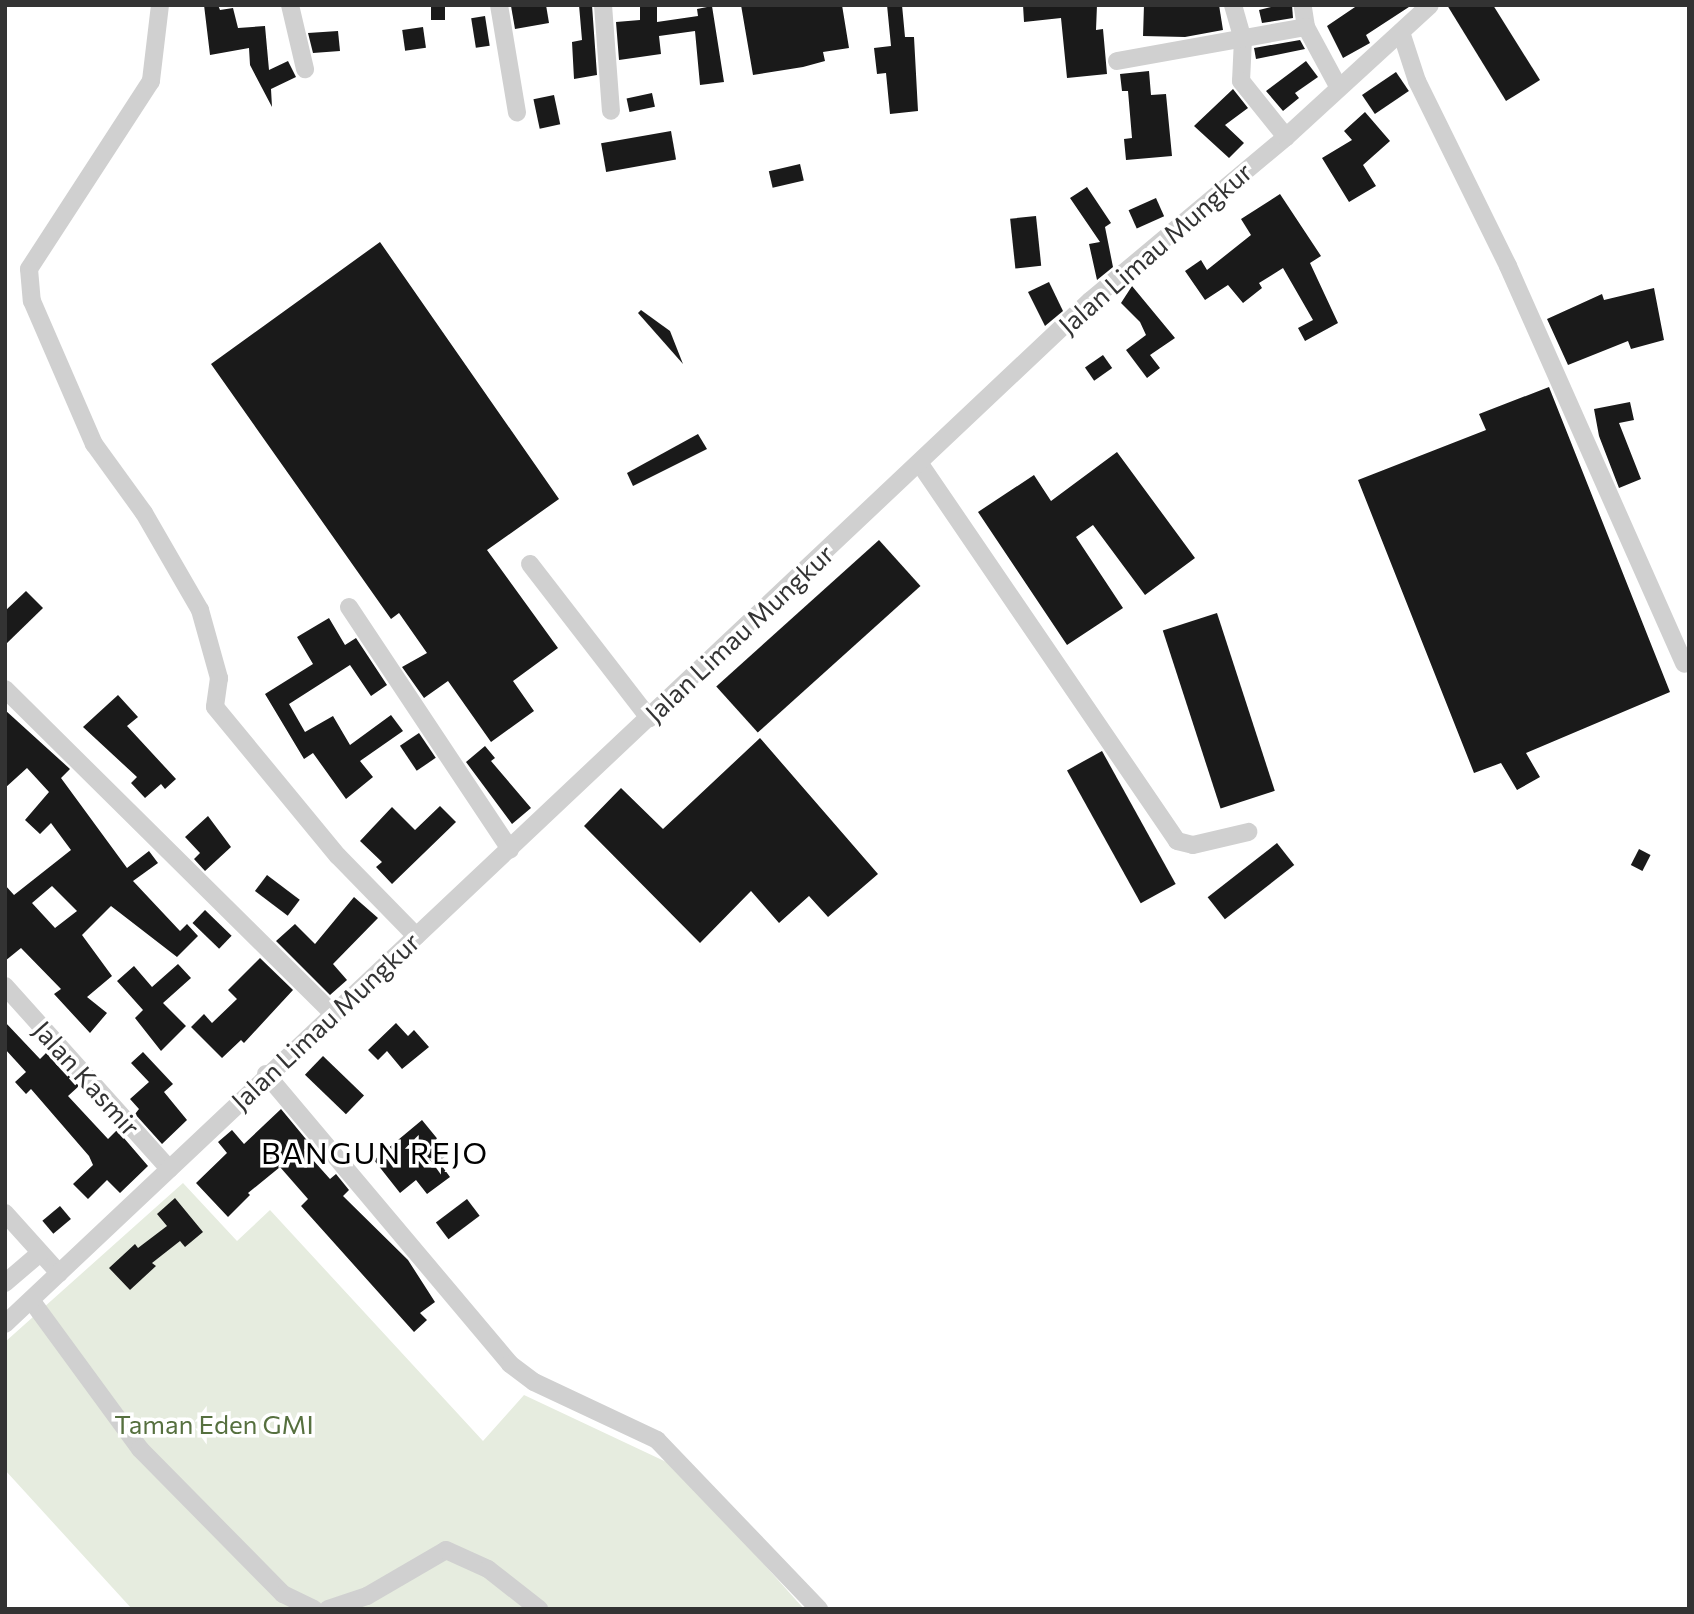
<!DOCTYPE html>
<html>
<head>
<meta charset="utf-8">
<style>
  body { margin:0 }
  #map { position:relative; width:1694px; height:1614px; overflow:hidden; background:#fff; font-family:Commissioner,sans-serif }
  div>[style] { position:absolute }
  [style*='--x'] { left:calc(var(--x)*1px); top:calc(var(--y)*1px); width:calc(var(--w)*1px); rotate:calc(var(--a)*1deg) }
  .green>* { inset:0; background:#e6ecdf }
  .building>* { inset:0; background:#1a1a1a; transform-origin:0 0 }
  .minor>* { height:18px; margin:-9px; padding:0 9px; transform-origin:9px; border-radius:9px; background:#d0d0d0 }
  span { translate:-50% -50%; white-space:nowrap; text-align:center; line-height:1.15; -webkit-text-stroke:7px #fff; paint-order:stroke }
  .street-label { font-size:26px; color:#333 }
  .park-label { font-size:26px; color:#56703f }
  .quarter-label { font-size:30px; color:#000; letter-spacing:2px }
  .frame { position:absolute; inset:0; border:7px solid #333; pointer-events:none }
</style>
</head>
<body>
<div id="map">
  <div class="green">
    <i style="clip-path:polygon(183px 1183px,237px 1241px,270px 1210px,483px 1441px,524px 1395px,677px 1467px,804px 1609px,132px 1609px,5px 1470px,5px 1342px)"></i>
  </div>
  <div class="building">
    <i style="clip-path:polygon(204px 5px,218px 5px,220px 10px,233px 8px,238px 28px,265px 26px,269px 70px,288px 61px,296px 77px,271px 89px,272px 107px,250px 65px,249px 48px,210px 55px)"></i>
    <i style="left:431px;top:5px;width:14px;height:15px"></i>
    <i style="clip-path:polygon(546px 5px,549px 23px,515px 29px,511px 6px)"></i>
    <i style="clip-path:polygon(579px 5px,592px 5px,597px 75px,574px 79px,572px 42px,582px 40px)"></i>
    <i style="clip-path:polygon(640px 5px,657px 5px,657px 22px,698px 16px,697px 9px,712px 6px,724px 82px,700px 85px,695px 31px,659px 36px,661px 54px,619px 60px,616px 22px,640px 20px)"></i>
    <i style="clip-path:polygon(741px 5px,842px 5px,849px 48px,823px 52px,825px 61px,803px 67px,753px 75px)"></i>
    <i style="clip-path:polygon(887px 5px,902px 5px,905px 37px,914px 37px,918px 111px,890px 114px,886px 73px,877px 74px,874px 48px,891px 46px)"></i>
    <i style="clip-path:polygon(1023px 5px,1097px 5px,1096px 30px,1103px 29px,1107px 74px,1067px 78px,1061px 18px,1024px 22px)"></i>
    <i style="clip-path:polygon(1144px 5px,1219px 5px,1223px 30px,1185px 37px,1143px 36px)"></i>
    <i style="clip-path:polygon(1279px 5px,1292px 5px,1293px 18px,1262px 23px,1259px 10px)"></i>
    <i style="clip-path:polygon(1358px 5px,1412px 5px,1366px 35px,1370px 43px,1343px 58px,1327px 26px)"></i>
    <i style="clip-path:polygon(1447px 5px,1493px 5px,1540px 80px,1506px 101px)"></i>
    <i style="left:485px;top:16px;width:30px;height:14px;rotate:81deg"></i>
    <i style="left:423px;top:27px;width:21px;height:21px;rotate:82deg"></i>
    <i style="clip-path:polygon(338px 31px,340px 51px,313px 53px,308px 33px)"></i>
    <i style="clip-path:polygon(1300px 40px,1305px 49px,1256px 59px,1254px 48px)"></i>
    <i style="clip-path:polygon(1306px 61px,1318px 77px,1295px 93px,1299px 98px,1283px 111px,1266px 91px)"></i>
    <i style="clip-path:polygon(1149px 71px,1151px 95px,1166px 94px,1172px 156px,1126px 160px,1124px 139px,1132px 138px,1128px 91px,1122px 91px,1120px 74px)"></i>
    <i style="left:1396px;top:72px;width:23px;height:41px;rotate:56deg"></i>
    <i style="clip-path:polygon(1233px 89px,1248px 108px,1225px 125px,1244px 143px,1229px 158px,1194px 126px)"></i>
    <i style="left:652px;top:93px;width:14px;height:26px;rotate:78deg"></i>
    <i style="left:554px;top:95px;width:30px;height:21px;rotate:78deg"></i>
    <i style="clip-path:polygon(1365px 112px,1390px 141px,1363px 165px,1376px 186px,1349px 202px,1322px 158px,1352px 140px,1344px 131px)"></i>
    <i style="left:671px;top:131px;width:29px;height:71px;rotate:80deg"></i>
    <i style="left:800px;top:164px;width:17px;height:32px;rotate:77deg"></i>
    <i style="clip-path:polygon(1087px 187px,1111px 223px,1105px 227px,1113px 267px,1097px 280px,1089px 244px,1100px 242px,1070px 198px)"></i>
    <i style="clip-path:polygon(1280px 194px,1321px 256px,1310px 263px,1338px 323px,1305px 341px,1298px 328px,1313px 320px,1283px 268px,1259px 283px,1262px 288px,1243px 303px,1228px 285px,1205px 300px,1185px 271px,1201px 260px,1207px 270px,1251px 235px,1241px 219px)"></i>
    <i style="left:1156px;top:198px;width:20px;height:30px;rotate:66deg"></i>
    <i style="left:1036px;top:216px;width:50px;height:26px;rotate:84deg"></i>
    <i style="clip-path:polygon(380px 242px,559px 499px,487px 550px,558px 648px,513px 681px,534px 711px,491px 742px,448px 681px,424px 698px,402px 667px,427px 653px,399px 613px,391px 619px,211px 364px)"></i>
    <i style="clip-path:polygon(1049px 282px,1063px 311px,1045px 326px,1028px 292px)"></i>
    <i style="clip-path:polygon(1132px 286px,1175px 338px,1150px 355px,1160px 368px,1147px 378px,1126px 350px,1146px 335px,1140px 322px,1121px 303px)"></i>
    <i style="clip-path:polygon(1654px 288px,1664px 340px,1631px 349px,1628px 341px,1568px 365px,1547px 319px,1602px 294px,1604px 300px)"></i>
    <i style="clip-path:polygon(641px 310px,670px 331px,683px 364px,638px 313px)"></i>
    <i style="left:1103px;top:355px;width:16px;height:22px;rotate:55deg"></i>
    <i style="clip-path:polygon(1549px 387px,1670px 692px,1526px 753px,1540px 777px,1517px 790px,1501px 763px,1474px 773px,1358px 480px,1486px 430px,1479px 414px)"></i>
    <i style="clip-path:polygon(1630px 402px,1634px 420px,1619px 423px,1641px 479px,1619px 488px,1599px 436px,1594px 409px)"></i>
    <i style="clip-path:polygon(698px 434px,707px 449px,633px 486px,627px 473px)"></i>
    <i style="clip-path:polygon(1117px 452px,1195px 558px,1145px 595px,1093px 525px,1076px 537px,1123px 608px,1067px 645px,978px 512px,1034px 475px,1051px 501px)"></i>
    <i style="left:879px;top:540px;width:62px;height:219px;rotate:48deg"></i>
    <i style="clip-path:polygon(26px 591px,43px 608px,5px 645px,5px 611px)"></i>
    <i style="left:1217px;top:613px;width:187px;height:57px;rotate:72deg"></i>
    <i style="clip-path:polygon(329px 618px,345px 645px,356px 638px,387px 685px,371px 696px,350px 665px,289px 704px,305px 732px,333px 716px,350px 745px,391px 715px,403px 731px,360px 761px,373px 777px,346px 799px,313px 753px,304px 759px,265px 694px,313px 664px,297px 637px)"></i>
    <i style="clip-path:polygon(118px 695px,138px 717px,127px 726px,176px 779px,165px 789px,161px 784px,145px 798px,131px 783px,137px 777px,83px 727px)"></i>
    <i style="clip-path:polygon(evenodd,5px 710px,70px 769px,61px 778px,127px 868px,149px 851px,158px 863px,133px 881px,180px 931px,187px 924px,198px 936px,177px 957px,111px 906px,82px 935px,112px 976px,87px 997px,107px 1013px,90px 1033px,54px 994px,61px 989px,21px 948px,5px 961px,5px 885px,14px 895px,71px 850px,51px 823px,40px 834px,25px 820px,49px 792px,27px 768px,5px 788px,5px 710px,52px 886px,77px 911px,55px 928px,32px 903px,52px 886px)"></i>
    <i style="left:419px;top:733px;width:30px;height:23px;rotate:56deg"></i>
    <i style="clip-path:polygon(760px 738px,878px 874px,828px 917px,809px 896px,779px 923px,751px 891px,700px 943px,584px 826px,621px 788px,663px 829px)"></i>
    <i style="clip-path:polygon(485px 746px,495px 758px,491px 761px,531px 808px,512px 824px,466px 762px)"></i>
    <i style="left:1102px;top:751px;width:152px;height:40px;rotate:61deg"></i>
    <i style="clip-path:polygon(440px 806px,456px 822px,392px 884px,376px 867px,382px 862px,360px 841px,392px 807px,415px 830px)"></i>
    <i style="clip-path:polygon(208px 816px,231px 847px,205px 871px,194px 859px,200px 853px,185px 837px)"></i>
    <i style="left:1277px;top:843px;width:28px;height:88px;rotate:52deg"></i>
    <i style="left:1639px;top:849px;width:13px;height:18px;rotate:27deg"></i>
    <i style="left:267px;top:875px;width:41px;height:20px;rotate:37deg"></i>
    <i style="clip-path:polygon(354px 897px,378px 918px,333px 964px,347px 980px,330px 995px,276px 941px,295px 924px,315px 944px)"></i>
    <i style="left:205px;top:910px;width:37px;height:18px;rotate:44deg"></i>
    <i style="clip-path:polygon(260px 958px,293px 990px,244px 1043px,241px 1040px,222px 1058px,191px 1027px,204px 1014px,212px 1023px,237px 999px,228px 990px)"></i>
    <i style="clip-path:polygon(178px 964px,191px 978px,163px 1003px,186px 1026px,161px 1051px,135px 1018px,143px 1010px,117px 981px,134px 966px,152px 987px)"></i>
    <i style="clip-path:polygon(5px 1022px,40px 1059px,46px 1053px,79px 1086px,68px 1096px,108px 1139px,117px 1130px,148px 1166px,120px 1193px,107px 1180px,88px 1199px,73px 1184px,93px 1165px,89px 1156px,31px 1089px,26px 1094px,15px 1082px,26px 1072px,5px 1049px)"></i>
    <i style="clip-path:polygon(396px 1023px,408px 1036px,414px 1030px,429px 1047px,402px 1069px,387px 1051px,378px 1060px,368px 1050px)"></i>
    <i style="clip-path:polygon(143px 1052px,173px 1084px,164px 1092px,187px 1120px,162px 1144px,135px 1114px,139px 1109px,130px 1099px,149px 1082px,131px 1063px)"></i>
    <i style="left:323px;top:1056px;width:57px;height:26px;rotate:44deg"></i>
    <i style="clip-path:polygon(281px 1109px,310px 1144px,304px 1150px,330px 1179px,336px 1174px,349px 1190px,343px 1196px,408px 1260px,435px 1302px,420px 1313px,427px 1320px,414px 1332px,301px 1206px,308px 1199px,280px 1167px,248px 1193px,250px 1195px,228px 1217px,196px 1183px,227px 1153px,218px 1142px,232px 1130px,244px 1144px)"></i>
    <i style="clip-path:polygon(422px 1120px,449px 1153px,439px 1162px,450px 1177px,427px 1194px,416px 1180px,400px 1193px,374px 1160px)"></i>
    <i style="clip-path:polygon(175px 1198px,203px 1232px,185px 1247px,180px 1241px,152px 1263px,156px 1266px,130px 1290px,109px 1268px,135px 1244px,138px 1248px,167px 1226px,157px 1214px)"></i>
    <i style="left:467px;top:1199px;width:21px;height:39px;rotate:53deg"></i>
    <i style="left:60px;top:1206px;width:17px;height:23px;rotate:50deg"></i>
  </div>
  <div class="minor">
    <i style="--x:160;--y:5;--w:77;--a:96.8"></i>
    <i style="--x:151;--y:81;--w:224;--a:123"></i>
    <i style="--x:29;--y:269;--w:32;--a:85"></i>
    <i style="--x:32;--y:301;--w:156;--a:66.6"></i>
    <i style="--x:94;--y:444;--w:85;--a:54.1"></i>
    <i style="--x:144;--y:513;--w:112;--a:60"></i>
    <i style="--x:200;--y:610;--w:71;--a:74.4"></i>
    <i style="--x:219;--y:678;--w:29;--a:98"></i>
    <i style="--x:215;--y:707;--w:193;--a:50.5"></i>
    <i style="--x:338;--y:856;--w:112;--a:45.7"></i>
    <i style="--x:290;--y:5;--w:66;--a:76.8"></i>
    <i style="--x:499;--y:5;--w:109;--a:80.5"></i>
    <i style="--x:603;--y:5;--w:106;--a:85.7"></i>
    <i style="--x:1233;--y:5;--w:35;--a:74"></i>
    <i style="--x:1243;--y:39;--w:42;--a:92.7"></i>
    <i style="--x:1241;--y:81;--w:72;--a:51.2"></i>
    <i style="--x:1303;--y:8;--w:19;--a:81"></i>
    <i style="--x:1306;--y:27;--w:69;--a:61.6"></i>
    <i style="--x:1401;--y:32;--w:52;--a:71.9"></i>
    <i style="--x:1417;--y:81;--w:206;--a:63.8"></i>
    <i style="--x:1508;--y:266;--w:435;--a:66.1"></i>
    <i style="--x:1117;--y:61;--w:192;--a:-10.2"></i>
    <i style="--x:920;--y:464;--w:456;--a:55.7"></i>
    <i style="--x:1177;--y:841;--w:16;--a:14"></i>
    <i style="--x:1193;--y:845;--w:57;--a:-13.3"></i>
    <i style="--x:530;--y:564;--w:195;--a:52.3"></i>
    <i style="--x:349;--y:607;--w:291;--a:56.4"></i>
    <i style="--x:5;--y:689;--w:460;--a:44.7"></i>
    <i style="--x:5;--y:986;--w:246;--a:48.1"></i>
    <i style="--x:266;--y:1074;--w:379;--a:49.9"></i>
    <i style="--x:510;--y:1364;--w:30;--a:37"></i>
    <i style="--x:534;--y:1382;--w:136;--a:25.2"></i>
    <i style="--x:657;--y:1440;--w:234;--a:46.2"></i>
    <i style="--x:5;--y:1213;--w:81;--a:48"></i>
    <i style="--x:5;--y:1283;--w:46;--a:-40.6"></i>
    <i style="--x:31;--y:1300;--w:185;--a:53.8"></i>
    <i style="--x:140;--y:1449;--w:204;--a:45.4"></i>
    <i style="--x:283;--y:1594;--w:34;--a:26"></i>
    <i style="--x:5;--y:1324;--w:1491;--a:-43.32"></i>
    <i style="--x:1090;--y:301;--w:256;--a:-39.9"></i>
    <i style="--x:1286;--y:137;--w:195;--a:-42.5"></i>
    <i style="--x:328;--y:1609;--w:41;--a:-18.4"></i>
    <i style="--x:367;--y:1596;--w:91;--a:-30.2"></i>
    <i style="--x:446;--y:1550;--w:46;--a:24.3"></i>
    <i style="--x:488;--y:1569;--w:65;--a:38.1"></i>
  </div>
  <div class="street-label">
    <span style="left:1155px;top:248px;rotate:-41deg">Jalan Limau Mungkur</span>
    <span style="left:739px;top:633px;rotate:-43deg">Jalan Limau Mungkur</span>
    <span style="left:325px;top:1021px;rotate:-43deg">Jalan Limau Mungkur</span>
    <span style="left:87px;top:1078px;rotate:48deg">Jalan Kasmir</span>
  </div>
  <div class="park-label">
    <span style="left:214px;top:1424px">Taman Eden GMI</span>
  </div>
  <div class="quarter-label">
    <span style="left:375px;top:1152px">BANGUN REJO</span>
  </div>
  <div class="frame"></div>
</div>
</body>
</html>
